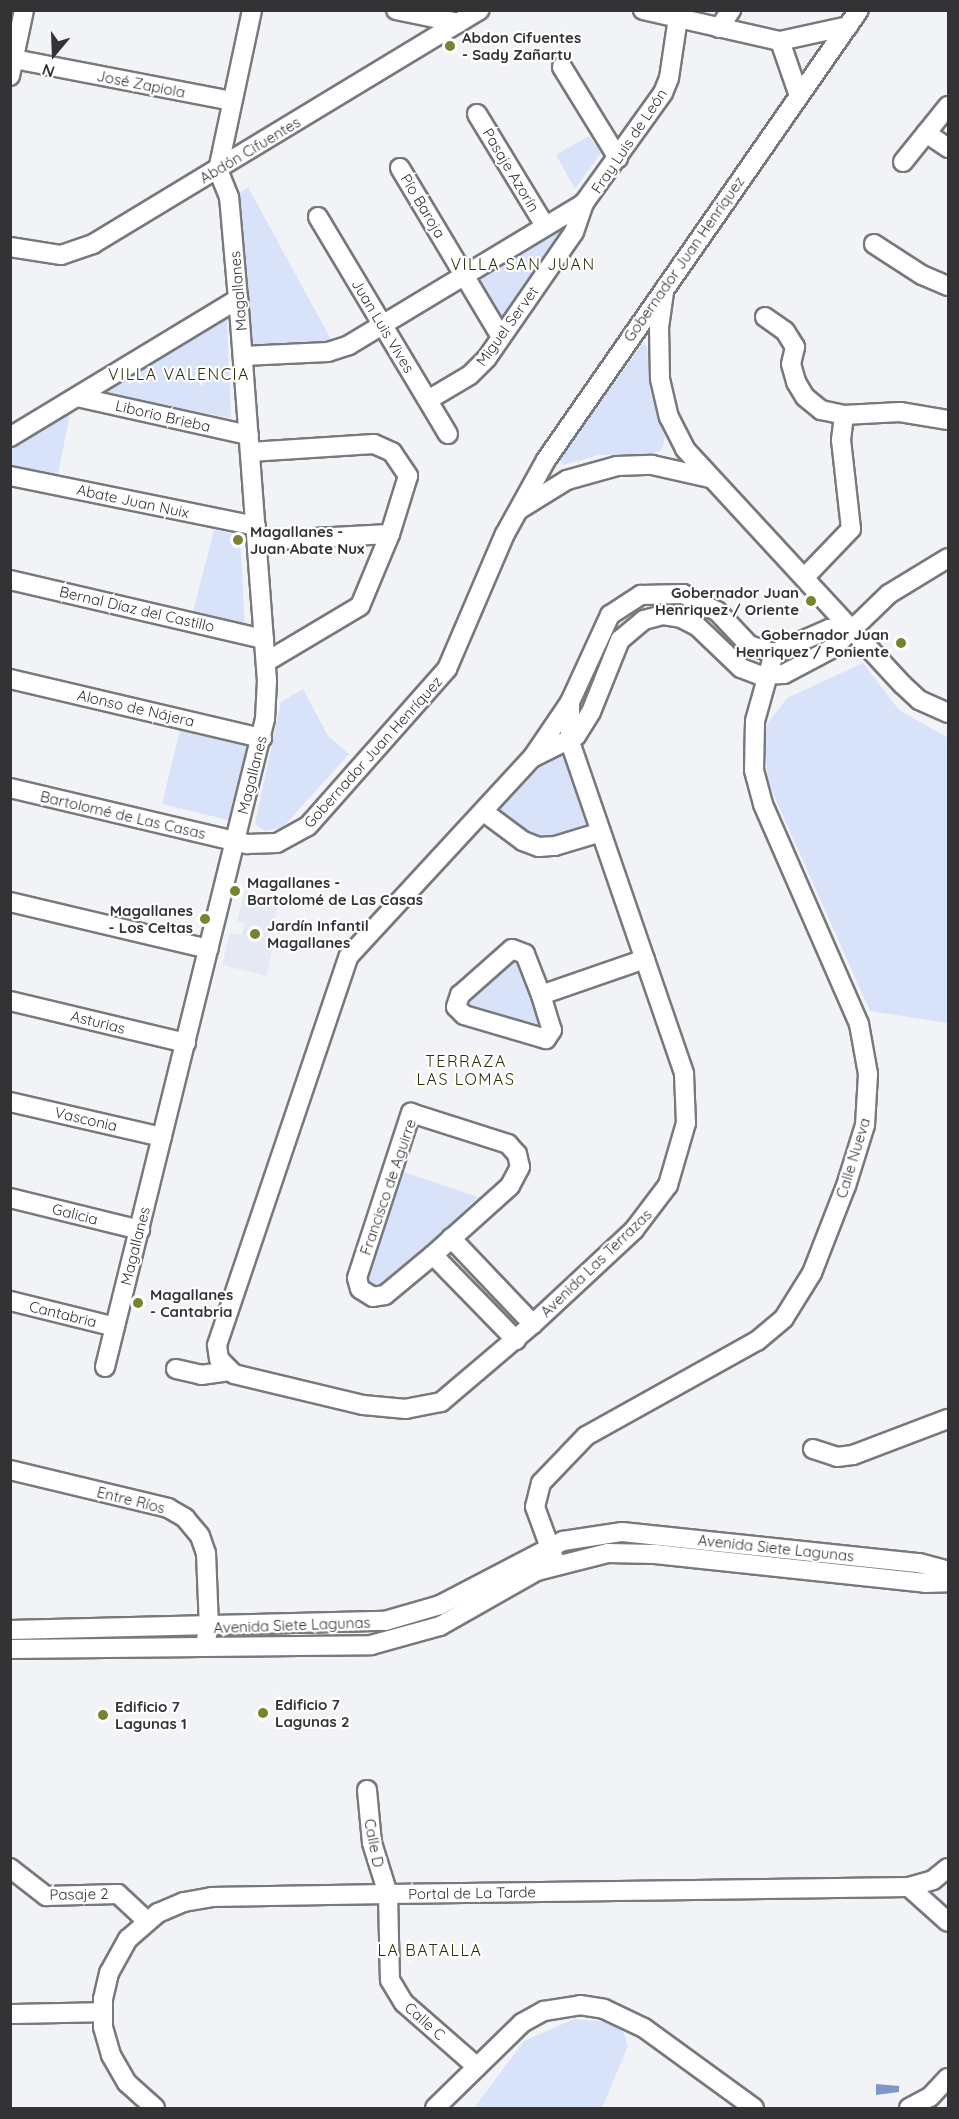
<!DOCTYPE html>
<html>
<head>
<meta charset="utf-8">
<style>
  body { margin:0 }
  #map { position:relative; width:959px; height:2119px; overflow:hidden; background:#f1f3f6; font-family:Quicksand,sans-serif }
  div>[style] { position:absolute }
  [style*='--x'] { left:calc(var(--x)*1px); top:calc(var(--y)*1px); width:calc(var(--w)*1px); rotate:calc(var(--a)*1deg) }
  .built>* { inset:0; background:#e4e9f3 }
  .green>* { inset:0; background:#d8e3fa; transform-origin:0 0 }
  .water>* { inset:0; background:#8097c9 }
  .roads { filter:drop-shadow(2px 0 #78797c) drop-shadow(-2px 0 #78797c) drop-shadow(0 2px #78797c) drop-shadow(0 -2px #78797c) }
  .minor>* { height:18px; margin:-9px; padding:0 9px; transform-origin:9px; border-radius:9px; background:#fff }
  .dots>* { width:16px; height:16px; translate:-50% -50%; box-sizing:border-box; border:3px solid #fff; border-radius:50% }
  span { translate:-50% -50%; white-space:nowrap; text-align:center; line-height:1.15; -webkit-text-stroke:4.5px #fff; paint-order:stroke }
  .poi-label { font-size:15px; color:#333335; font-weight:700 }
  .left { translate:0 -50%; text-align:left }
  .right { translate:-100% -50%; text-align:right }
  .street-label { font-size:15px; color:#333335 }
  .neighbourhood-label { font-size:16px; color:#2d3107; letter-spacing:1.5px }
  .frame { position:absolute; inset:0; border:12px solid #333335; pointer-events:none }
  .north { position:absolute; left:24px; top:24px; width:60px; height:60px; -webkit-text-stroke:4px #fff; paint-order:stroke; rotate:199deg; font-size:16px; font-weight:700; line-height:24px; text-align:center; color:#333335 }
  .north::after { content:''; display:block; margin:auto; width:21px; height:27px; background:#333335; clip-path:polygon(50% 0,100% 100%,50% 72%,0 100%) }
</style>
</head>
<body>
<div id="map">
  <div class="built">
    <i style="clip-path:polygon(245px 891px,257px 894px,255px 902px,278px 908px,266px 941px,274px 944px,266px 976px,222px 965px,230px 933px,242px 935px,245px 923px,237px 921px)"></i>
  </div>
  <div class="green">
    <i style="clip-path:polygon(589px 136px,601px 153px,575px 189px,556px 155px)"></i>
    <i style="clip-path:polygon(248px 187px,333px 343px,259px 348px,248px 339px,237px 195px)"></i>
    <i style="clip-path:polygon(563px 226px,565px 230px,503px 324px,475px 276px)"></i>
    <i style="clip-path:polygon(227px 319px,231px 418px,92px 392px)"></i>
    <i style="clip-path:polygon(642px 344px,647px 346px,650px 390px,665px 437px,662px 450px,649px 455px,599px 455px,563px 465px,558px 458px,573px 431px,587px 421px)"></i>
    <i style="clip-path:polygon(72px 404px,57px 479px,11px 470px,11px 443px)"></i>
    <i style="clip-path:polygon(214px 530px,240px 535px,245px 628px,192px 616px)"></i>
    <i style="clip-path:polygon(863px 663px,899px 710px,948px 738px,948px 1023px,870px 1011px,767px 780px,765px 727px,787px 698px)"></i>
    <i style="clip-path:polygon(303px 689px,328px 736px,349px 754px,283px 827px,265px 831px,255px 824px,281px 702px)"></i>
    <i style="left:181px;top:727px;width:73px;height:79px;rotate:14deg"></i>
    <i style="clip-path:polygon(558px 754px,568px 760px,591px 826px,539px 843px,498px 811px,550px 757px)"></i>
    <i style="clip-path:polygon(516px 954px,547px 1032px,463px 1009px,460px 1001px)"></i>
    <i style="clip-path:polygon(401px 1171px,478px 1197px,385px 1288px,377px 1291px,364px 1282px)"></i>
    <i style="clip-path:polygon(574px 2019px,620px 2023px,628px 2046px,602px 2108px,474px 2108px,524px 2041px)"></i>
  </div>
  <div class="water">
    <i style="clip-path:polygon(876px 2084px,899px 2086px,899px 2092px,876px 2095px)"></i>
  </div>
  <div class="roads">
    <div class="minor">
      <i style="--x:396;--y:10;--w:64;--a:11.7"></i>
      <i style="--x:643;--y:10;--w:140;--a:12.8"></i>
      <i style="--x:780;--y:41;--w:70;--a:-12.4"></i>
      <i style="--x:719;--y:28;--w:22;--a:-56"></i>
      <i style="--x:780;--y:41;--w:58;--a:70.9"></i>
      <i style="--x:14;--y:59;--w:222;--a:10.9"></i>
      <i style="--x:562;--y:67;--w:107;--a:58.4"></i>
      <i style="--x:10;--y:76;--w:67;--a:-78"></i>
      <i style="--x:477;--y:114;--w:131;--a:58.7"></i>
      <i style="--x:926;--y:133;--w:27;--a:34"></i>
      <i style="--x:903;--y:162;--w:72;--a:-51.2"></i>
      <i style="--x:400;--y:168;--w:197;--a:59.1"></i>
      <i style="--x:218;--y:170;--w:164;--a:-78"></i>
      <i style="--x:318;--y:217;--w:253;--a:59.1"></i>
      <i style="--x:874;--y:244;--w:57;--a:32.9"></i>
      <i style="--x:922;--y:275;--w:28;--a:23"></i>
      <i style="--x:10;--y:247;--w:52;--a:8.9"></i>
      <i style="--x:61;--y:255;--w:34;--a:-19"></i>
      <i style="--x:93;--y:244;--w:452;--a:-31.2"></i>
      <i style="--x:664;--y:292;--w:34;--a:98"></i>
      <i style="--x:659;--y:326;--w:53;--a:88.9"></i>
      <i style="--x:660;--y:379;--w:39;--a:77"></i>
      <i style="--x:669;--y:417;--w:36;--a:63"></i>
      <i style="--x:685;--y:449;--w:321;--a:47.3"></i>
      <i style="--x:903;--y:685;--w:22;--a:43"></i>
      <i style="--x:919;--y:700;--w:32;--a:24"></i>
      <i style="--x:765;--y:317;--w:24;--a:35"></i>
      <i style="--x:785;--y:331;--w:19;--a:58"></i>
      <i style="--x:795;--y:347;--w:17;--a:103"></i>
      <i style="--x:791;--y:364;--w:19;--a:74"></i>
      <i style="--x:796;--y:382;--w:17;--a:59"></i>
      <i style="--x:805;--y:397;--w:21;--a:39"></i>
      <i style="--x:821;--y:410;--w:24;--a:12"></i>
      <i style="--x:844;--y:415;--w:56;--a:-3.1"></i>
      <i style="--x:900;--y:412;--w:49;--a:9.5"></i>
      <i style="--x:243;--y:356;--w:85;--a:-2.7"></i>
      <i style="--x:328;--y:352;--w:22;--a:-18"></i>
      <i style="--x:349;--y:345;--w:275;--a:-31.1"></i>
      <i style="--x:584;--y:203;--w:135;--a:-54.3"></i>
      <i style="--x:663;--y:93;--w:16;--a:-68"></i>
      <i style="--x:669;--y:78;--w:61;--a:-81.5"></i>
      <i style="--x:77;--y:397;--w:176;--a:12.5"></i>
      <i style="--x:428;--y:400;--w:49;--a:-30.8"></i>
      <i style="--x:470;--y:375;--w:24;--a:-45"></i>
      <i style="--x:487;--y:358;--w:153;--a:-55.4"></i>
      <i style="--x:574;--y:232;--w:31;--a:-71"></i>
      <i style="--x:10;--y:437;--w:267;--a:-31.2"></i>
      <i style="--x:250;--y:452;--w:124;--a:-3.7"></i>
      <i style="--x:374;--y:444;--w:20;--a:24"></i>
      <i style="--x:392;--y:452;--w:29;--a:56"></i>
      <i style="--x:408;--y:476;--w:61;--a:107.2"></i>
      <i style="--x:390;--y:534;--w:78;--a:112.6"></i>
      <i style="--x:360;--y:606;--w:109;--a:149.2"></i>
      <i style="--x:10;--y:476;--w:251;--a:11.5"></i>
      <i style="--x:520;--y:509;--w:55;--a:-31.7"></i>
      <i style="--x:567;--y:480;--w:52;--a:-15.6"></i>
      <i style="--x:617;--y:466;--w:35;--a:-2"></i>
      <i style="--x:652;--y:465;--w:59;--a:12.6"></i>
      <i style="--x:257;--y:541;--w:133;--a:-3"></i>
      <i style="--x:805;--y:577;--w:66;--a:-46.2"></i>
      <i style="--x:851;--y:529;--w:90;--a:-96.4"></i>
      <i style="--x:841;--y:440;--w:25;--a:-83"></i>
      <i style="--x:10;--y:580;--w:261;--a:13.1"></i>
      <i style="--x:10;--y:679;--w:259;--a:13.2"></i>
      <i style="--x:570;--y:702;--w:40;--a:90"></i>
      <i style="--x:570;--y:742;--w:351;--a:71"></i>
      <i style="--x:684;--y:1074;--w:49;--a:87.7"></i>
      <i style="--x:686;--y:1123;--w:65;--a:106.2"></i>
      <i style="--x:668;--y:1185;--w:56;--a:127.1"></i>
      <i style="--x:634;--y:1230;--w:138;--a:137.1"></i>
      <i style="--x:533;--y:1324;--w:121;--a:139.7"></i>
      <i style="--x:441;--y:1402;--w:36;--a:169"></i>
      <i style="--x:406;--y:1409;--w:43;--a:-174.7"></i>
      <i style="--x:363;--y:1405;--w:133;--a:-166.5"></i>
      <i style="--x:234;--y:1374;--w:21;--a:-135"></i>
      <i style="--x:219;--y:1359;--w:14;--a:-98"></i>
      <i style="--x:217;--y:1345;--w:411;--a:-71.3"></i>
      <i style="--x:349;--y:956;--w:270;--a:-47.3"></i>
      <i style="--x:532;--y:758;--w:68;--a:-55.8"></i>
      <i style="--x:570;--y:702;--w:96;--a:-65.3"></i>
      <i style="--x:610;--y:615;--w:37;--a:-33"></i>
      <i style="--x:641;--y:595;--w:42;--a:-1.4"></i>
      <i style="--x:683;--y:594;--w:38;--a:27"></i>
      <i style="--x:717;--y:611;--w:47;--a:46.7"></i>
      <i style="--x:749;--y:645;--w:26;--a:18"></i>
      <i style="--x:774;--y:653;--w:60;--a:-23.6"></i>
      <i style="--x:829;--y:629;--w:23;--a:-5"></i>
      <i style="--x:534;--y:757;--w:47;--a:-26.6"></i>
      <i style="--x:576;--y:736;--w:28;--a:-58"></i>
      <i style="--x:591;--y:712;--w:78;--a:-68.1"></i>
      <i style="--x:620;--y:640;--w:31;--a:-40"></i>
      <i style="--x:644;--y:620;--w:20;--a:-15"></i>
      <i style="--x:663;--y:615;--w:18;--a:9"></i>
      <i style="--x:681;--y:618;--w:18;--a:27"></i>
      <i style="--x:697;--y:626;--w:61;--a:43.7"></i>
      <i style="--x:741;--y:668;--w:19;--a:21"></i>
      <i style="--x:759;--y:675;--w:25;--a:-2"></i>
      <i style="--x:784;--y:674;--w:55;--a:-28"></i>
      <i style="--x:833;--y:648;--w:78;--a:-44"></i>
      <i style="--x:889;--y:594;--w:69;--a:-31.4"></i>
      <i style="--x:10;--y:788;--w:244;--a:13.3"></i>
      <i style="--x:247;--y:844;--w:30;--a:-2"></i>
      <i style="--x:277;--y:843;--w:35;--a:-29"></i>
      <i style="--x:308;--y:826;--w:210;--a:-48.5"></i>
      <i style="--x:447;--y:669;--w:147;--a:-66.8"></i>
      <i style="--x:505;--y:534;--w:85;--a:-61"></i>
      <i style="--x:546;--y:460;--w:548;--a:-55.18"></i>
      <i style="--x:484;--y:812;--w:49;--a:36.6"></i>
      <i style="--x:523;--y:841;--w:17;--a:21"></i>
      <i style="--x:539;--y:847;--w:16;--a:-4"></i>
      <i style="--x:555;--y:846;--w:48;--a:-16.9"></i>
      <i style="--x:10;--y:902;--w:204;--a:13.3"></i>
      <i style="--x:512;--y:949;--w:14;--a:21"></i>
      <i style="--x:525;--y:954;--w:44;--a:68.7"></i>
      <i style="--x:541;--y:995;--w:37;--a:73"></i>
      <i style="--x:552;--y:1030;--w:11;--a:124"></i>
      <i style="--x:546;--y:1039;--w:85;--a:-163.7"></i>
      <i style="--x:464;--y:1015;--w:11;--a:-135"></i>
      <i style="--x:456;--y:1007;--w:13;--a:-72"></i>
      <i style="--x:460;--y:995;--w:69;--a:-41.5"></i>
      <i style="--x:541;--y:995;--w:110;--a:-19.1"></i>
      <i style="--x:10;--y:1001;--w:181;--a:13.4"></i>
      <i style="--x:10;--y:1102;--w:156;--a:13"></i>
      <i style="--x:411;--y:1113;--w:102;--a:17.7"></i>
      <i style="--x:508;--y:1144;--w:13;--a:48"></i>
      <i style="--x:517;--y:1154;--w:13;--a:77"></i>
      <i style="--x:520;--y:1167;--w:21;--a:118"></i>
      <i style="--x:510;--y:1186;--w:103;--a:138.1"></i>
      <i style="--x:433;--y:1255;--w:62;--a:140.2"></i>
      <i style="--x:385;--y:1295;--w:12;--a:171"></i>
      <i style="--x:373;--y:1297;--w:15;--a:-148"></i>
      <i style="--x:360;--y:1289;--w:11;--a:-105"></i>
      <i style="--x:357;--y:1278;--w:174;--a:-71.9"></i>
      <i style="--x:10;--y:1198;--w:134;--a:13.8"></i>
      <i style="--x:451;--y:1238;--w:119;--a:46.4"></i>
      <i style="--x:433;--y:1255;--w:119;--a:45.7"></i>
      <i style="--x:10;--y:1301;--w:108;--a:13.9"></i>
      <i style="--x:105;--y:1367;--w:667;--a:-76.13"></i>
      <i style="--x:265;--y:719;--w:38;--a:-87"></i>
      <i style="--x:267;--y:681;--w:383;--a:-94.3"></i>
      <i style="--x:238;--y:299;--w:102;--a:-95"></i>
      <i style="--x:229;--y:197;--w:29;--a:-112"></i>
      <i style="--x:176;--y:1369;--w:26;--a:13"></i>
      <i style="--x:201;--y:1375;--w:27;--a:-8"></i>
      <i style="--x:813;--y:1449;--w:25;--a:18"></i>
      <i style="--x:837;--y:1457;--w:16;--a:-7"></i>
      <i style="--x:853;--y:1455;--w:102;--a:-20.8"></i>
      <i style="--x:10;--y:1470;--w:163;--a:13.5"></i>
      <i style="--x:168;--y:1508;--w:20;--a:30"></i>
      <i style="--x:185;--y:1518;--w:23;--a:50"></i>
      <i style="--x:200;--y:1536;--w:18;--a:71"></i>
      <i style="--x:206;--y:1553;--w:74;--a:87.7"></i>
      <i style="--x:209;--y:1627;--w:12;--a:104"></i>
      <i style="--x:556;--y:1564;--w:61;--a:-110.2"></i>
      <i style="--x:535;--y:1507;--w:25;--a:-76"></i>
      <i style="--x:541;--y:1483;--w:65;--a:-46.2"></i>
      <i style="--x:586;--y:1436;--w:196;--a:-29.1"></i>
      <i style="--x:757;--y:1341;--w:35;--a:-40"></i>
      <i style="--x:784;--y:1318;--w:53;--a:-58.1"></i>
      <i style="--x:812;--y:1273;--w:93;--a:-68.7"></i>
      <i style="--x:846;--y:1186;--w:64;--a:-72.7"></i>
      <i style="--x:865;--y:1125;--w:51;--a:-86.6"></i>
      <i style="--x:868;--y:1074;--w:51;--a:-100.2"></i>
      <i style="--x:859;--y:1024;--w:240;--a:-113.6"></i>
      <i style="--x:763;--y:804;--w:35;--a:-105"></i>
      <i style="--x:754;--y:770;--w:49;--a:-88.8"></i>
      <i style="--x:755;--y:721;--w:71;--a:-74.4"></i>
      <i style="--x:10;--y:1630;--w:375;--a:-1.4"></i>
      <i style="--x:385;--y:1621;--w:57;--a:-16.2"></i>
      <i style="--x:440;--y:1605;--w:139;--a:-27.5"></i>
      <i style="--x:563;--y:1541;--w:60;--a:-8.7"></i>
      <i style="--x:622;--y:1532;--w:299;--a:6"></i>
      <i style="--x:919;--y:1563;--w:30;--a:15"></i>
      <i style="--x:10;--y:1649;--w:361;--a:-0.6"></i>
      <i style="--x:371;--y:1645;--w:72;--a:-15.4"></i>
      <i style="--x:440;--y:1626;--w:112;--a:-29.6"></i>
      <i style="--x:537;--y:1571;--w:73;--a:-14.2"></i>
      <i style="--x:608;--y:1553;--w:47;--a:1.2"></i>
      <i style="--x:655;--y:1554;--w:272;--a:6.1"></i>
      <i style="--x:925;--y:1583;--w:23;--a:-2"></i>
      <i style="--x:367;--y:1790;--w:53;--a:84.6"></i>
      <i style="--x:372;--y:1843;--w:53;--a:72.6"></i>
      <i style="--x:388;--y:1894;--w:86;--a:88.7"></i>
      <i style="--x:390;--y:1980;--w:27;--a:59"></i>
      <i style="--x:404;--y:2003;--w:97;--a:41.2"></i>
      <i style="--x:10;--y:1868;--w:46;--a:37.9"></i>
      <i style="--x:46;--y:1896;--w:72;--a:-1.6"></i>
      <i style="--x:118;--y:1894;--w:40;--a:43"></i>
      <i style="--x:909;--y:1887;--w:52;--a:41.9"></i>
      <i style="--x:10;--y:2014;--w:92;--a:-1.2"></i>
      <i style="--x:155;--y:2108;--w:38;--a:-138"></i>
      <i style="--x:127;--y:2083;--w:32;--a:-120"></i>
      <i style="--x:111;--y:2055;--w:29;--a:-106"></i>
      <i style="--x:103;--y:2027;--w:28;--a:-90"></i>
      <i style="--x:103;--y:1999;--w:27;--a:-77"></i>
      <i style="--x:109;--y:1973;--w:39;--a:-61"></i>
      <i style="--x:128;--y:1939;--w:40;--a:-41"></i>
      <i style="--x:158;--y:1913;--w:28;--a:-23"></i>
      <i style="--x:184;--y:1902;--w:27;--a:-10"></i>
      <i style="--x:211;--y:1897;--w:177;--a:-1"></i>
      <i style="--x:388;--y:1894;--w:521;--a:-0.77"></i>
      <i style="--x:909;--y:1887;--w:25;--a:-16"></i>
      <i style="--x:933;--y:1880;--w:19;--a:-39"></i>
      <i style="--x:435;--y:2108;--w:122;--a:-44.3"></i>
      <i style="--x:522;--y:2023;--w:25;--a:-29"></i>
      <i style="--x:544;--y:2011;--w:36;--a:-9"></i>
      <i style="--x:580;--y:2005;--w:24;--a:9"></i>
      <i style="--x:604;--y:2009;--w:44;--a:25.4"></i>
      <i style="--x:644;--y:2028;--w:136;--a:36"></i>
      <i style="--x:909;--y:2108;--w:24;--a:-28"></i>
      <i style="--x:930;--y:2097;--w:26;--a:-47"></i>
    </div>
  </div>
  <div class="dots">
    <i style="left:450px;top:46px;background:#79822e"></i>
    <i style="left:238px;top:540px;background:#79822e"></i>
    <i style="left:811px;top:601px;background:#79822e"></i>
    <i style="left:901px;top:643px;background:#79822e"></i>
    <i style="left:235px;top:891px;background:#79822e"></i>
    <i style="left:205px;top:919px;background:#79822e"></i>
    <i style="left:255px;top:934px;background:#79822e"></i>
    <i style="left:138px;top:1303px;background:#79822e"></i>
    <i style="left:263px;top:1713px;background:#79822e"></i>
    <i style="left:103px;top:1715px;background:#79822e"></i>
  </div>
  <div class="poi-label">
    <span class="left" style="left:462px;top:46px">Abdon Cifuentes<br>- Sady Zañartu</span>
    <span class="left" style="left:250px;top:540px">Magallanes -<br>Juan Abate Nux</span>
    <span class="right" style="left:799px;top:601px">Gobernador Juan<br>Henriquez / Oriente</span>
    <span class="right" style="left:889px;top:643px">Gobernador Juan<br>Henriquez / Poniente</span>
    <span class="left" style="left:247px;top:891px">Magallanes -<br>Bartolomé de Las Casas</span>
    <span class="right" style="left:193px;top:919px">Magallanes<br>- Los Celtas</span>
    <span class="left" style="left:267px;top:934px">Jardín Infantil<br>Magallanes</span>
    <span class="left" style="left:150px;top:1303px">Magallanes<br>- Cantabria</span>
    <span class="left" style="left:275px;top:1713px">Edificio 7<br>Lagunas 2</span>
    <span class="left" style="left:115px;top:1715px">Edificio 7<br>Lagunas 1</span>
  </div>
  <div class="street-label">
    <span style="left:141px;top:84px;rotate:11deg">José Zapiola</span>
    <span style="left:629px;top:141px;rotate:-56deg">Fray Luis de León</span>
    <span style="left:250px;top:150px;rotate:-31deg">Abdón Cifuentes</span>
    <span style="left:511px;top:170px;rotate:59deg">Pasaje Azorín</span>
    <span style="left:423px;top:206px;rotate:59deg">Pío Baroja</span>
    <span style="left:684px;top:259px;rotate:-55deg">Gobernador Juan Henríquez</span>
    <span style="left:238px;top:291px;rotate:-95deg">Magallanes</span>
    <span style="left:383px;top:326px;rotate:59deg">Juan Luis Vives</span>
    <span style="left:507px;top:326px;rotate:-54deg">Miguel Servet</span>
    <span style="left:163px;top:416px;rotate:13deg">Liborio Brieba</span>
    <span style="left:133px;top:501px;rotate:12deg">Abate Juan Nuix</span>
    <span style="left:137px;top:609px;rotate:13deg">Bernal Díaz del Castillo</span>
    <span style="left:136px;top:708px;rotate:13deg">Alonso de Nájera</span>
    <span style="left:373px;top:752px;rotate:-48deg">Gobernador Juan Henríquez</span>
    <span style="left:252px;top:775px;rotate:-76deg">Magallanes</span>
    <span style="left:123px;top:815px;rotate:13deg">Bartolomé de Las Casas</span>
    <span style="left:98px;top:1022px;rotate:14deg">Asturias</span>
    <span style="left:86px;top:1119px;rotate:13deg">Vasconia</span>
    <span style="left:853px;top:1158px;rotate:-73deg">Calle Nueva</span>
    <span style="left:388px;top:1187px;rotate:-71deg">Francisco de Aguirre</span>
    <span style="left:75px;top:1214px;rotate:14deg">Galicia</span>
    <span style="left:135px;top:1246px;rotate:-76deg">Magallanes</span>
    <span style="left:596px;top:1263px;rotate:-44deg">Avenida Las Terrazas</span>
    <span style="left:63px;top:1314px;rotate:14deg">Cantabria</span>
    <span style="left:131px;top:1500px;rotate:14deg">Entre Ríos</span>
    <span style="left:776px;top:1548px;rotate:6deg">Avenida Siete Lagunas</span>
    <span style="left:292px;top:1625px;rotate:-2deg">Avenida Siete Lagunas</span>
    <span style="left:374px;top:1843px;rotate:79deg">Calle D</span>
    <span style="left:472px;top:1893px;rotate:-1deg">Portal de La Tarde</span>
    <span style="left:79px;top:1894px;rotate:-1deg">Pasaje 2</span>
    <span style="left:425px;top:2021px;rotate:42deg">Calle C</span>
  </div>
  <div class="neighbourhood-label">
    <span style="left:523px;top:264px">VILLA SAN JUAN</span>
    <span style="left:179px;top:374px">VILLA VALENCIA</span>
    <span style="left:466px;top:1070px">TERRAZA<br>LAS LOMAS</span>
    <span style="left:430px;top:1950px">LA BATALLA</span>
  </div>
  <div class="frame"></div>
  <div class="north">N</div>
</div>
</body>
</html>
